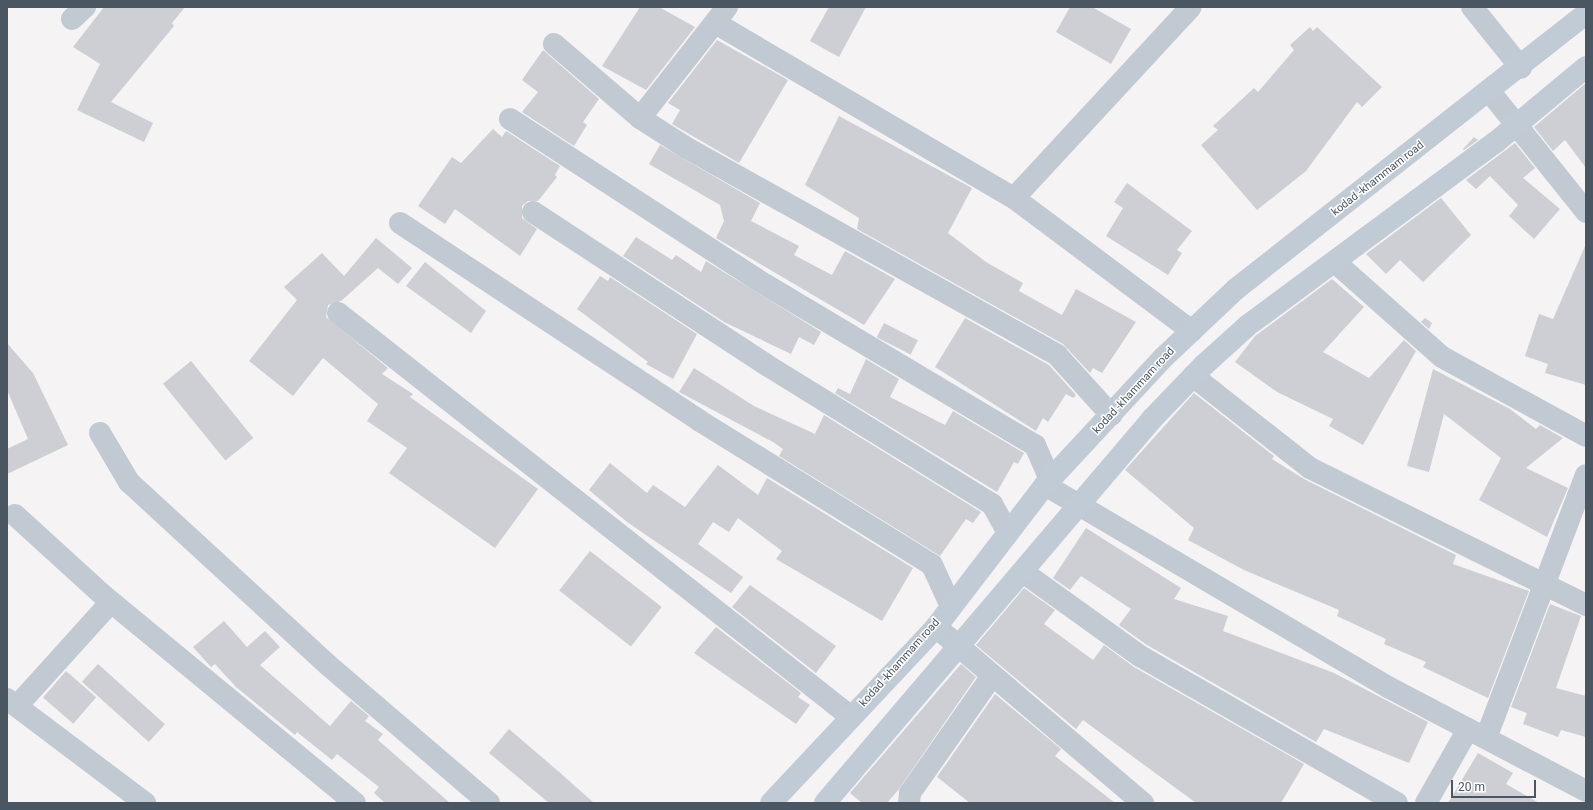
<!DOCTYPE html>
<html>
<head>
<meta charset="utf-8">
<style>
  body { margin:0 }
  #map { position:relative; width:1593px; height:810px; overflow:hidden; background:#f5f3f3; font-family:Roboto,sans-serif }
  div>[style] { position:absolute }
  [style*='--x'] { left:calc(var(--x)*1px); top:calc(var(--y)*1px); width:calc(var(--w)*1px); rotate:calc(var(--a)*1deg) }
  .building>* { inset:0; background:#cdcfd5; transform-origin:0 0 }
  .minor>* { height:22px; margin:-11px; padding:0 11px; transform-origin:11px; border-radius:11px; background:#c1cad2 }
  .secondary>* { height:22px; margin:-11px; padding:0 11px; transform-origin:11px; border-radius:11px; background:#c1cbd6 }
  span { translate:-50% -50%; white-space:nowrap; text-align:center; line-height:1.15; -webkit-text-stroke:3px #fff; paint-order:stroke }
  .street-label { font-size:11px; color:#4a5661 }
  .frame { position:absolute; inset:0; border:8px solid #4a5661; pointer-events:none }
  .scale { position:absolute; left:1451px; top:780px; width:85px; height:18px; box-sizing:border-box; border:2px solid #4a5661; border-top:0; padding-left:5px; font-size:12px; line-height:14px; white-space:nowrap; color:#4a5661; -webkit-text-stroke:3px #fff; paint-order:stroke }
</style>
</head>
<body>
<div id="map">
  <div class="building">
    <i style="clip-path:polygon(104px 7px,185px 7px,172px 23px,174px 26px,111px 102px,153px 123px,144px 142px,77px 110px,100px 64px,73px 47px)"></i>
    <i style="clip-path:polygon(640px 7px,659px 7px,695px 27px,646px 90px,602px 66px)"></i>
    <i style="clip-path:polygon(829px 7px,866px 7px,839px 57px,810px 41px)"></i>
    <i style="clip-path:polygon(1070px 7px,1092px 7px,1131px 29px,1111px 64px,1056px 32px)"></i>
    <i style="clip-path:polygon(1310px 27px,1313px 31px,1317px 27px,1382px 87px,1362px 107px,1357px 102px,1306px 171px,1257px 210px,1201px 145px,1218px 130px,1213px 126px,1254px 88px,1258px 92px,1294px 50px,1290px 45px)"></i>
    <i style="clip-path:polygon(717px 40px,788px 80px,739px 163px,672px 124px,680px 110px,668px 103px)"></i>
    <i style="clip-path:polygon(543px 50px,599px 99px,583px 122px,587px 125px,574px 146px,522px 112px,538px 92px,522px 80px)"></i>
    <i style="clip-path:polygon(1586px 83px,1586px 168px,1565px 140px,1553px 151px,1534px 127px)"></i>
    <i style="clip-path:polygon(839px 116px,972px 188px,948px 233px,986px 262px,1023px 283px,1019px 291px,1062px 315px,1076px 289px,1136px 322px,1102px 373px,1093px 368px,1090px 373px,1063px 344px,857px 229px,859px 218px,805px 185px)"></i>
    <i style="clip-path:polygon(493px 129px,502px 137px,506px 131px,560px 166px,555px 175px,557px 177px,538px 201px,528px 201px,522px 206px,522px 218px,537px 229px,520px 256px,455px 209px,445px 224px,418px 206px,452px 157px,461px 163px)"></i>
    <i style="clip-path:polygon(1474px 137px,1478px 140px,1464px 150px,1463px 149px)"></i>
    <i style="clip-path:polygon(1515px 143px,1535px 168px,1523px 178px,1560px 209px,1534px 239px,1509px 216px,1518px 205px,1490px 176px,1476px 189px,1466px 180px)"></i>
    <i style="clip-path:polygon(660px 145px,760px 203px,751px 221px,799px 246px,794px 255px,832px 275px,845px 251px,895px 279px,864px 325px,716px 238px,724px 221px,720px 205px,649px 164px)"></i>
    <i style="clip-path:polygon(1127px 183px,1192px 231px,1177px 250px,1182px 253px,1168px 275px,1106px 236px,1123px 208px,1114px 202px)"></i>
    <i style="clip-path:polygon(1441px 198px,1471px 235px,1423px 282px,1400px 260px,1386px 274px,1366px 254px)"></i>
    <i style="clip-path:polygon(636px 237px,672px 260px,676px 255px,701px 272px,706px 261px,821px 332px,814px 345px,799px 337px,791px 354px,724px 322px,623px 256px)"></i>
    <i style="clip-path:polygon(376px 238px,412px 268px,398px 284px,378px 268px,341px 301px,328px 305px,326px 317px,388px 368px,382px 374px,413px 394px,410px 397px,538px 489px,495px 548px,389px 473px,407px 448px,367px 421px,378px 404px,323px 358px,293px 396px,249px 361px,297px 300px,284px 287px,322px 253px,344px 276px)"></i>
    <i style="clip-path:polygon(1586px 244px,1586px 385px,1545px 373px,1548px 364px,1525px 356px,1539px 314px,1553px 319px)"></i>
    <i style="clip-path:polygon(425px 262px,486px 311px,471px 333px,406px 286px)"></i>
    <i style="clip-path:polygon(600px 276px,608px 281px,610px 277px,697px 334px,673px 379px,646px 364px,648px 362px,577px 309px)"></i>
    <i style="clip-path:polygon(1332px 279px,1364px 307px,1323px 352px,1369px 378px,1404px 340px,1416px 351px,1363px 445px,1329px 426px,1333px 419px,1277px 392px,1235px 362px,1255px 336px)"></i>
    <i style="clip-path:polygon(965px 318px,1049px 365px,1076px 395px,1073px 398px,1066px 394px,1048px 422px,1043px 418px,1036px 431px,935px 367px)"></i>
    <i style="clip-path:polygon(1425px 318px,1432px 323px,1429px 329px,1421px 322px)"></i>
    <i style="left:884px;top:323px;width:38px;height:16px;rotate:27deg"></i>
    <i style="clip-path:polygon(7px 343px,33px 373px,68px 445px,7px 474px,7px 449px,28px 439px,7px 390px)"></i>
    <i style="clip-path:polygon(866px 359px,899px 379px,890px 397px,945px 425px,953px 411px,1024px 453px,1018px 464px,1014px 462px,997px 492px,835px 393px,838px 388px,850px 394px)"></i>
    <i style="left:191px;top:361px;width:99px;height:36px;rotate:51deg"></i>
    <i style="clip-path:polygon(694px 368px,754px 406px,815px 434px,824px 415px,981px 512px,973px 523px,966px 519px,940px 556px,779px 456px,783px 449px,773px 442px,679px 392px)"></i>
    <i style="clip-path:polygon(1433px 369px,1510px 409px,1536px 429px,1540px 425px,1563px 438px,1526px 468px,1568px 488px,1547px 537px,1479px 500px,1501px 458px,1444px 414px,1429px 472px,1407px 466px)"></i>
    <i style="clip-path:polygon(1194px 393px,1274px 456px,1272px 459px,1304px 479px,1456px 555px,1453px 564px,1529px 591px,1488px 698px,1423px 667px,1426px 662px,1384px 644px,1386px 639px,1337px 616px,1339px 610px,1244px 570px,1188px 540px,1194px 528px,1125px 470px)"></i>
    <i style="clip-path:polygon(610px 463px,647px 493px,653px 485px,685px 507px,718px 465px,758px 495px,767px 478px,913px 568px,882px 621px,776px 559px,782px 551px,738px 518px,729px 532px,713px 522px,698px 544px,743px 577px,731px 593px,627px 522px,589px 490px)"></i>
    <i style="clip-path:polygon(1086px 528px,1181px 588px,1174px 599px,1228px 616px,1223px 631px,1334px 673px,1428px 722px,1409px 763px,1324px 729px,1316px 742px,1147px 645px,1119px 625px,1131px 609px,1081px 576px,1070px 590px,1053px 578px)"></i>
    <i style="left:590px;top:551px;width:91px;height:50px;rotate:38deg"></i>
    <i style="clip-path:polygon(750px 585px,836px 646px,816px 673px,732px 607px)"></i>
    <i style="clip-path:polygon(1024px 588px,1055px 610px,1044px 624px,1093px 660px,1104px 645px,1134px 667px,1304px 764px,1281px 803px,1196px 803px,1083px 720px,1076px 729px,976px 645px)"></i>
    <i style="clip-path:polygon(1550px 604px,1581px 616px,1556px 688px,1586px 696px,1586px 737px,1561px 730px,1558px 737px,1523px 724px,1527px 713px,1511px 707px)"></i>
    <i style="clip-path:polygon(224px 621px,247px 647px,265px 631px,280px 647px,260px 665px,330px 726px,351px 701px,369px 716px,365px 721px,383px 734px,378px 740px,450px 803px,385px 803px,374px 793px,379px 787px,337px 754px,332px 760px,297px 732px,295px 735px,236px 687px,215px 664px,211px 667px,193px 647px)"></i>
    <i style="clip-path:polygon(716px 627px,801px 693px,798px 697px,810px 705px,796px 724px,694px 653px)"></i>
    <i style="left:98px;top:664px;width:90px;height:24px;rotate:42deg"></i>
    <i style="clip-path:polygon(961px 664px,976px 677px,899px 789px,887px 803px,862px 803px,850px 793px)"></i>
    <i style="left:66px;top:671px;width:40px;height:35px;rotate:41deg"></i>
    <i style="clip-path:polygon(995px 694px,1061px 749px,1055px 756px,1115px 803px,970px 803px,937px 777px)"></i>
    <i style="clip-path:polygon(509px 729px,558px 771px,594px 803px,549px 803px,489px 753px)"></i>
    <i style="clip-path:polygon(1478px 753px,1513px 773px,1506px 784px,1539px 803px,1448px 803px)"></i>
  </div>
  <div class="minor">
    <i style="--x:1472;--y:7;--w:78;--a:51.2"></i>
    <i style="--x:72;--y:19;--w:18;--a:-43"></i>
    <i style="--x:717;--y:24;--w:344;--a:30.4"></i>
    <i style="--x:1014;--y:198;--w:222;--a:36.8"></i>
    <i style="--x:554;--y:44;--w:113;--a:40.7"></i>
    <i style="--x:640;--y:118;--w:56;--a:32.6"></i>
    <i style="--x:687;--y:148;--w:424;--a:29.2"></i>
    <i style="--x:1057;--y:355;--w:81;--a:48"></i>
    <i style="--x:1490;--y:92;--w:154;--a:51.3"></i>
    <i style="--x:640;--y:118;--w:141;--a:-51.9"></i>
    <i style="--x:510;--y:119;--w:293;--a:33"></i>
    <i style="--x:756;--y:279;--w:325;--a:30.8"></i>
    <i style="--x:1035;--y:445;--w:40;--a:66.6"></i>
    <i style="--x:1014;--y:198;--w:260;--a:-47.2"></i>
    <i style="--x:533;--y:212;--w:277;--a:33.2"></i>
    <i style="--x:765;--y:364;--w:267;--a:31.7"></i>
    <i style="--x:992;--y:504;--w:33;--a:61"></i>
    <i style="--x:400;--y:223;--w:359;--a:33.4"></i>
    <i style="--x:700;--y:421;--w:273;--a:31.8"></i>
    <i style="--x:932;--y:565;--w:43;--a:65.2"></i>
    <i style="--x:1335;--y:262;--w:143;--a:41.6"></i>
    <i style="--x:1442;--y:357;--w:164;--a:28.7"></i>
    <i style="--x:338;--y:313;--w:652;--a:38.21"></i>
    <i style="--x:1193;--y:376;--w:149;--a:38.2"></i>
    <i style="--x:1310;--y:468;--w:308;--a:26.4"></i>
    <i style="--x:100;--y:433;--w:57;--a:59.4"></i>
    <i style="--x:129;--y:482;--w:270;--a:42.6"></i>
    <i style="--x:328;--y:665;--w:212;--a:40.6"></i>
    <i style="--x:1045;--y:485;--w:398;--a:30.5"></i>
    <i style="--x:1388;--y:687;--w:224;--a:27.7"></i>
    <i style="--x:15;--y:515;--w:120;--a:42.3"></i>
    <i style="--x:104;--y:596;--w:325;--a:39.5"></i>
    <i style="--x:1023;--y:572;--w:144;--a:35.7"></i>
    <i style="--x:1140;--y:656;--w:296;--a:29.8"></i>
    <i style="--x:936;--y:627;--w:272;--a:40.4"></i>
    <i style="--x:7;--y:699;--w:173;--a:37"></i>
    <i style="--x:17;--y:706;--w:140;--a:-47.9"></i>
    <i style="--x:1486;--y:738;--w:281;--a:-69.2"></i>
    <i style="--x:909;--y:803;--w:10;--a:-84"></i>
    <i style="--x:910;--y:793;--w:143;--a:-55"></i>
    <i style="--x:1426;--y:803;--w:85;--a:-60.4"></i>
  </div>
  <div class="secondary">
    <i style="--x:771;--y:803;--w:241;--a:-46.8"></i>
    <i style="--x:936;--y:627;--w:179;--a:-52.5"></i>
    <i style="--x:1045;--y:485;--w:173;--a:-47.1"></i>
    <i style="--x:1163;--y:358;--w:100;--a:-43.4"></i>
    <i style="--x:1236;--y:289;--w:445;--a:-38.2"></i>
    <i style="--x:825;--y:803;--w:504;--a:-49.58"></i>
    <i style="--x:1152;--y:419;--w:75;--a:-46.1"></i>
    <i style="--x:1204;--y:365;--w:58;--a:-42.2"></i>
    <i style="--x:1247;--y:326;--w:310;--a:-36.5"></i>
    <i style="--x:1496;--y:142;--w:117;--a:-39.8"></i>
  </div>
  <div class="street-label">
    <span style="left:1378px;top:179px;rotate:-38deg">kodad -khammam road</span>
    <span style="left:1134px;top:391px;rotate:-47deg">kodad -khammam road</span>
    <span style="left:900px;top:663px;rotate:-48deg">kodad -khammam road</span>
  </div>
  <div class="frame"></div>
  <div class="scale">20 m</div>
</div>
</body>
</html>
